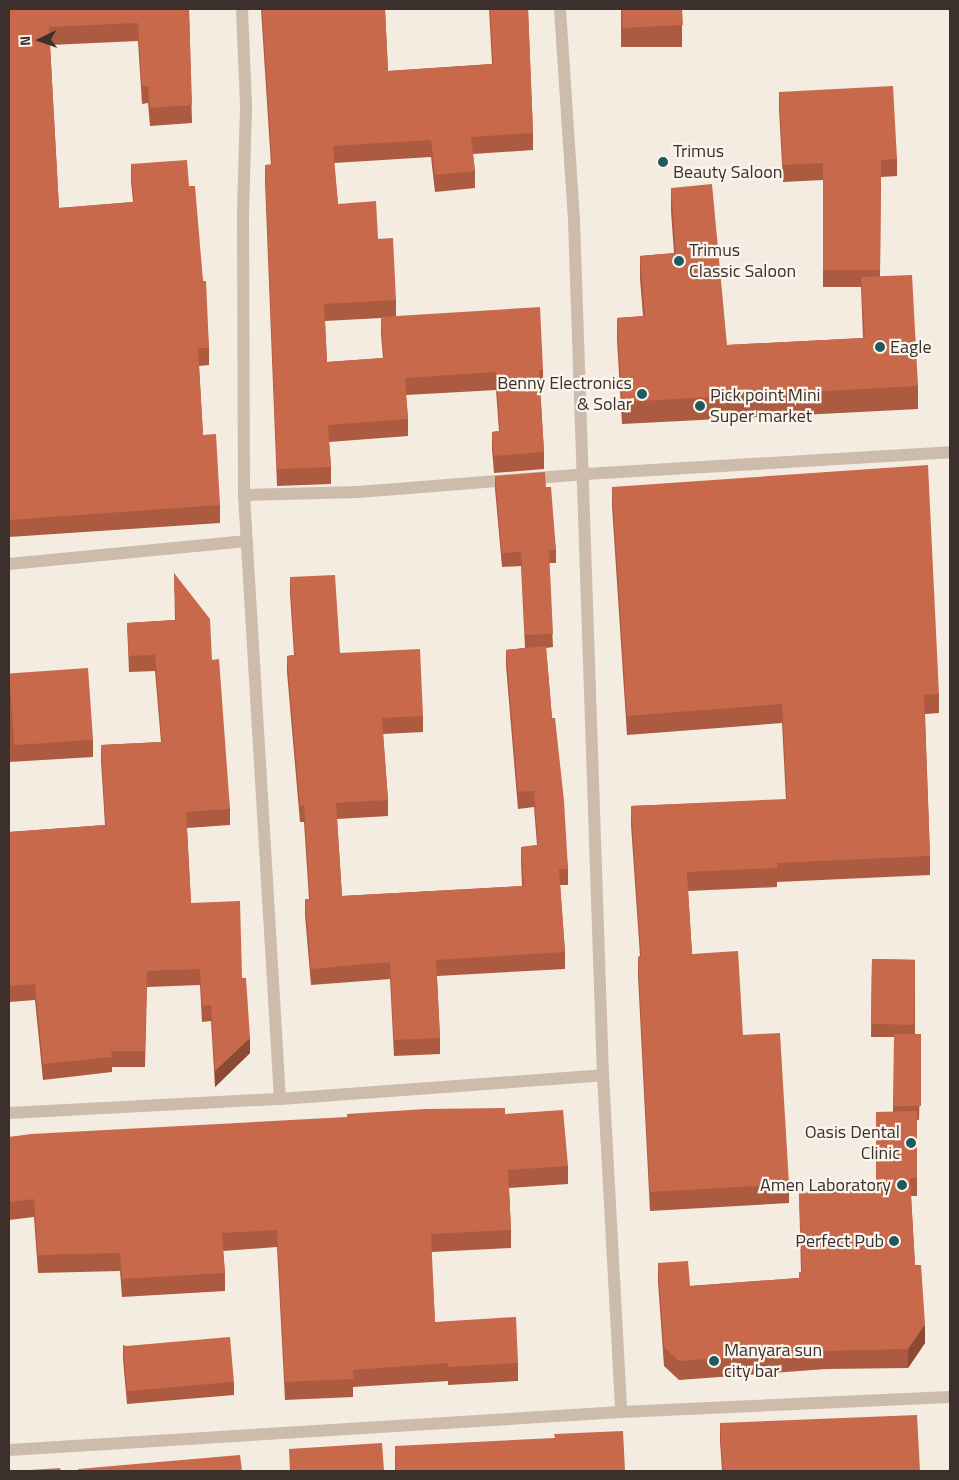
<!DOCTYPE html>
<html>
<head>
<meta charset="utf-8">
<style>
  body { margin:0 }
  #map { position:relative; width:959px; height:1480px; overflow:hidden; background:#f4ebe1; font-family:"Titillium Web",sans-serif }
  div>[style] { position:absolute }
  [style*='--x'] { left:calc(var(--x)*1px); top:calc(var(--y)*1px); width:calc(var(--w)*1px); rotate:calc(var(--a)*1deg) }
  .minor>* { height:12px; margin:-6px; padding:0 6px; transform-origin:6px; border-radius:6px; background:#cdbbac }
  .wall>* { inset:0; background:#ac5a40; transform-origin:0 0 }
  .shaded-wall>* { inset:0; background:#8c4a34 }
  .building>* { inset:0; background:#c8694b; transform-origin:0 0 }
  .dots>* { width:14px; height:14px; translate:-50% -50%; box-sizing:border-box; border:2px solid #fbf5ee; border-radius:50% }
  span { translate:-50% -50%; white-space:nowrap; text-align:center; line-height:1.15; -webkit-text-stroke:4.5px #fbf5ee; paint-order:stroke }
  .poi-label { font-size:18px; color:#3b302b }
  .left { translate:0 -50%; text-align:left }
  .right { translate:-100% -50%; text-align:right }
  .frame { position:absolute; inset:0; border:10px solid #3b302b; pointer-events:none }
  .north { position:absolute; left:15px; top:15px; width:50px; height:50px; -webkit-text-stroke:4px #fbf5ee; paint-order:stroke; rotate:267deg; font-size:14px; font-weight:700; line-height:20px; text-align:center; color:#3b302b }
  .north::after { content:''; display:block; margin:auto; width:18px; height:22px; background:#3b302b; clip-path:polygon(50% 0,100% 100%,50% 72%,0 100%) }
</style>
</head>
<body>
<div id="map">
  <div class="minor">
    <i style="--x:242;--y:9;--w:97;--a:87.6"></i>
    <i style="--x:246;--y:106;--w:108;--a:91.6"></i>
    <i style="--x:243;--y:214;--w:281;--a:89.8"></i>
    <i style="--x:244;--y:495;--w:605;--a:86.59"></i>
    <i style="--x:560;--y:9;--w:211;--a:86.2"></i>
    <i style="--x:574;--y:220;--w:855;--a:88.06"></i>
    <i style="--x:603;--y:1075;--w:337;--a:86.9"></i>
    <i style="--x:244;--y:495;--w:114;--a:-1.5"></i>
    <i style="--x:358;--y:492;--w:228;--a:-4.5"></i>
    <i style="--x:585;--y:474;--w:366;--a:-3.4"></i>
    <i style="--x:9;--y:564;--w:239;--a:-5.5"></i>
    <i style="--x:9;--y:1113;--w:271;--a:-3"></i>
    <i style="--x:280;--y:1099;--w:324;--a:-4.2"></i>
    <i style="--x:9;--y:1450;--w:613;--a:-3.55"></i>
    <i style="--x:621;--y:1412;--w:329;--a:-2.6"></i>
  </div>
  <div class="wall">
    <i style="clip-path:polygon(9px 9px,189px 9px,192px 123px,150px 126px,148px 103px,142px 104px,138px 41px,50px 45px,59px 208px,133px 202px,131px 181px,131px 164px,189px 186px,203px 281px,209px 348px,209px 365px,199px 366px,203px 435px,220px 505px,220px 523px,9px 537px)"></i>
    <i style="clip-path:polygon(evenodd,261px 9px,385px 9px,388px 71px,492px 64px,489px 9px,528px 9px,533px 133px,533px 150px,473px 154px,475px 171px,475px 188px,435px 192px,431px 157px,334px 163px,338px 204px,378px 239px,396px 300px,396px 316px,543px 370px,543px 387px,540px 387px,544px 452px,544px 469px,494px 473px,492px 449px,492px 432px,499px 431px,496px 390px,406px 395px,408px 419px,408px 436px,329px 442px,331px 467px,331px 484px,277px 486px,265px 182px,265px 165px,271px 165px,261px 9px,381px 318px,381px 334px,383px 358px,327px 362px,325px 321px,381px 318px)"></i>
    <i style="left:621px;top:9px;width:61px;height:38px"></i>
    <i style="clip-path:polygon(779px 92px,897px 159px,897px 176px,881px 177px,880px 276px,918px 386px,918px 409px,622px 424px,617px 340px,617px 318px,643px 316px,640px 279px,640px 256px,674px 253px,671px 211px,671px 188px,727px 345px,863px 338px,861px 287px,823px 287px,823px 180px,783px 182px,779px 109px)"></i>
    <i style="clip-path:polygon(495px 476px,546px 487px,556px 550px,556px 563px,549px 563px,553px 647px,546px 648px,552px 718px,568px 869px,568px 885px,560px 885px,565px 952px,565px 969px,437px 976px,440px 1038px,440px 1054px,394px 1056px,390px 979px,311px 985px,305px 915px,305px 899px,309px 899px,304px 822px,300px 822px,287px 672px,287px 656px,294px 655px,290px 594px,290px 577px,340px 653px,423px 716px,423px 732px,383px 734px,388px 800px,388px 816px,337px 819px,342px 896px,522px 886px,521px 863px,521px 847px,537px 845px,534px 807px,518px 809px,506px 666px,506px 650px,525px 648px,521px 566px,502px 567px,495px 489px)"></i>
    <i style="clip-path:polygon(612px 487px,939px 694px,939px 713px,925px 714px,930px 856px,930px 875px,777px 882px,777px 887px,688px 891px,692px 954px,743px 1035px,789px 1184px,789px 1203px,650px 1211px,638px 976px,638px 957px,640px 956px,631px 825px,631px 806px,786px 800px,782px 723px,627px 735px,612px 506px)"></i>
    <i style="clip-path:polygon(174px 573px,212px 660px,230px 809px,230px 825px,187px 828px,191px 903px,242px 978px,250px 1053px,215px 1087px,211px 1021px,202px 1022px,200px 985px,147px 987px,145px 1067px,112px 1067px,112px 1072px,43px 1080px,35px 1000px,9px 1002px,9px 832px,105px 825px,101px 761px,101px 745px,161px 742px,155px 671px,129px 672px,127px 623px,175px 620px)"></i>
    <i style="clip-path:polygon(9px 673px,93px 740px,93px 757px,9px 762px)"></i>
    <i style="clip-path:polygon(872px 959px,915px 960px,915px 1034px,921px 1048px,919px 1120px,917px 1120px,917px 1196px,911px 1196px,915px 1265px,925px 1343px,908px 1368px,826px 1369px,679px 1380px,664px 1366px,658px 1282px,658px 1263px,690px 1286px,799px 1278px,801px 1272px,799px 1193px,876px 1190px,893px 1111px,894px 1037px,871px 1037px)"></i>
    <i style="clip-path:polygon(505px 1114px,568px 1166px,568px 1184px,509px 1188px,511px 1230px,511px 1248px,431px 1252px,435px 1322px,518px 1363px,518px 1381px,448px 1385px,448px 1381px,353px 1387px,353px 1397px,285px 1400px,277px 1247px,223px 1251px,225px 1273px,225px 1291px,122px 1297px,120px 1271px,38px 1273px,34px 1217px,9px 1220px,9px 1137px)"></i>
    <i style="clip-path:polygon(123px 1345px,234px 1382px,234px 1395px,127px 1404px,123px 1359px)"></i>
    <i style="clip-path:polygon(720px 1423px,920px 1471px,722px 1471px,720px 1441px)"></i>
    <i style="clip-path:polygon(395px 1446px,625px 1471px,395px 1471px)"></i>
  </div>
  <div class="shaded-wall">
    <i style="clip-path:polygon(250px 1038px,250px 1053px,215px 1087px,215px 1071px)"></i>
    <i style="clip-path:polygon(925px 1324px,925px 1343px,908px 1368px,908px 1349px)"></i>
  </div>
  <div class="building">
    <i style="clip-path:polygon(9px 9px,189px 9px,192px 105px,150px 108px,148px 86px,142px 86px,138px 23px,49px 27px,59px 208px,134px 202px,131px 164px,187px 160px,189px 186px,195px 186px,203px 281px,206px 281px,209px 348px,198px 348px,203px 435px,216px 434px,220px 505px,9px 520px)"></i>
    <i style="clip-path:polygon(262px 9px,385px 9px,388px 71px,493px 64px,490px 9px,528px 9px,533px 133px,471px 137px,475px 171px,435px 175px,431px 140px,333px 146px,338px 204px,376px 201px,378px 239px,393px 238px,396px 300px,324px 304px,327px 362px,384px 358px,381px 317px,540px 307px,543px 370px,539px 370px,544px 452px,494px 456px,492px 432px,500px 431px,496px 372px,405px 378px,408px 419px,328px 425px,331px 467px,277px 469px,265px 165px,272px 164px)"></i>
    <i style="clip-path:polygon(622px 9px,682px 9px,683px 25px,623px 28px)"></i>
    <i style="clip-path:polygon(893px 86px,897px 159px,881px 160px,880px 270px,823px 270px,823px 163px,783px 165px,779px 92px)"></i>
    <i style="clip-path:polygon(712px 184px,727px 345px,865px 338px,861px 277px,912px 275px,918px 386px,622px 402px,617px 318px,645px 316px,640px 256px,676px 253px,671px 188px)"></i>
    <i style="clip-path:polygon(928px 465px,939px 694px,924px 695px,930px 856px,777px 863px,777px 868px,687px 872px,692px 954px,738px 951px,743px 1035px,780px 1033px,789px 1184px,650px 1192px,638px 957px,641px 956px,631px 806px,787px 799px,782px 704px,627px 716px,612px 487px)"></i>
    <i style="clip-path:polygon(545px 472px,546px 487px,551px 487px,556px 550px,549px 550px,553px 634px,525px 635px,521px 552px,502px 553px,495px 476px)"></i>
    <i style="clip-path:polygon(174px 573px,210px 619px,212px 660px,219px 659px,230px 809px,186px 812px,191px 903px,240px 901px,242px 978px,246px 978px,250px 1038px,215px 1071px,211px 1005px,202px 1006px,200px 969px,147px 971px,145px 1051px,111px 1051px,112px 1057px,43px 1064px,35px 984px,9px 986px,9px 832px,106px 825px,101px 745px,162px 742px,155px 655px,129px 656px,127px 623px,176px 620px)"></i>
    <i style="clip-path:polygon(335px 575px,340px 653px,420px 649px,423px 716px,382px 718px,388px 800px,336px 803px,342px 896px,524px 886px,521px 847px,538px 845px,534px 791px,518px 792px,506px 650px,546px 646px,552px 718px,555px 718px,564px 801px,568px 869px,559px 869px,565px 952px,436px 960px,440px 1038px,394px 1040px,390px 962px,311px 969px,305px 899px,310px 899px,304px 805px,300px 806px,287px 656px,295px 655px,290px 577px)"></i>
    <i style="left:88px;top:668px;width:72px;height:79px;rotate:86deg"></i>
    <i style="left:872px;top:959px;width:43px;height:65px;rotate:1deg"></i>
    <i style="left:894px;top:1034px;width:27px;height:72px"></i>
    <i style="clip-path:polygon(505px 1108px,505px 1114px,563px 1110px,568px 1166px,508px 1170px,511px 1230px,431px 1234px,435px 1322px,516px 1317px,518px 1363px,448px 1367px,448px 1363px,353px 1370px,353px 1379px,285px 1382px,277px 1230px,222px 1233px,225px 1273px,122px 1279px,120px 1253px,38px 1255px,34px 1199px,9px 1202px,9px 1137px,31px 1134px,347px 1117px,347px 1114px,425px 1109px)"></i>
    <i style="clip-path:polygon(917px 1111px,917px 1178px,910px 1178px,915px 1265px,921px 1265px,925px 1324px,908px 1349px,826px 1351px,679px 1361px,664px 1347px,658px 1263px,688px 1261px,690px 1286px,799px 1278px,799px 1272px,802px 1272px,799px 1193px,876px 1190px,876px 1112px)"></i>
    <i style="left:230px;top:1337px;width:45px;height:107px;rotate:85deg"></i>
    <i style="clip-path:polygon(917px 1415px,920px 1471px,723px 1471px,720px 1423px)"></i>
    <i style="clip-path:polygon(623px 1431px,625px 1471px,479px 1471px,479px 1470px,453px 1471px,396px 1471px,395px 1446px,555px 1438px,554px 1434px)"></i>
    <i style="clip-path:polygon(382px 1443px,384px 1471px,290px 1471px,289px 1449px)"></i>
    <i style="clip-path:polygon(240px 1455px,242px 1471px,78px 1471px,78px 1469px)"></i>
    <i style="clip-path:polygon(60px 1468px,61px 1471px,15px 1471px)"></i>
  </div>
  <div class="dots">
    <i style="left:663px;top:162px;background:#1f5a5e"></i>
    <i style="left:679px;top:261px;background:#1f5a5e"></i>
    <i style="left:880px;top:347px;background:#1f5a5e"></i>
    <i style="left:642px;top:394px;background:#1f5a5e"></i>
    <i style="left:700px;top:406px;background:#1f5a5e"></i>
    <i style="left:911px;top:1143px;background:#1f5a5e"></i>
    <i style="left:902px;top:1185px;background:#1f5a5e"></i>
    <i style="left:894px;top:1241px;background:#1f5a5e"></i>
    <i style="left:714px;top:1361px;background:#1f5a5e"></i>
  </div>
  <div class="poi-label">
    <span class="left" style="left:673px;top:162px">Trimus<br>Beauty Saloon</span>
    <span class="left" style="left:689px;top:261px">Trimus<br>Classic Saloon</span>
    <span class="left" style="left:890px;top:347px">Eagle</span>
    <span class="right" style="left:632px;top:394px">Benny Electronics<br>&amp; Solar</span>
    <span class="left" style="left:710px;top:406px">Pick point Mini<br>Super market</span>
    <span class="right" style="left:900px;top:1143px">Oasis Dental<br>Clinic</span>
    <span class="right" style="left:891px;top:1185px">Amen Laboratory</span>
    <span class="right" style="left:884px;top:1241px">Perfect Pub</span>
    <span class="left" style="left:724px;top:1361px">Manyara sun<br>city bar</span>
  </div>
  <div class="frame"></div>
  <div class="north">N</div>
</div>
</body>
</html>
